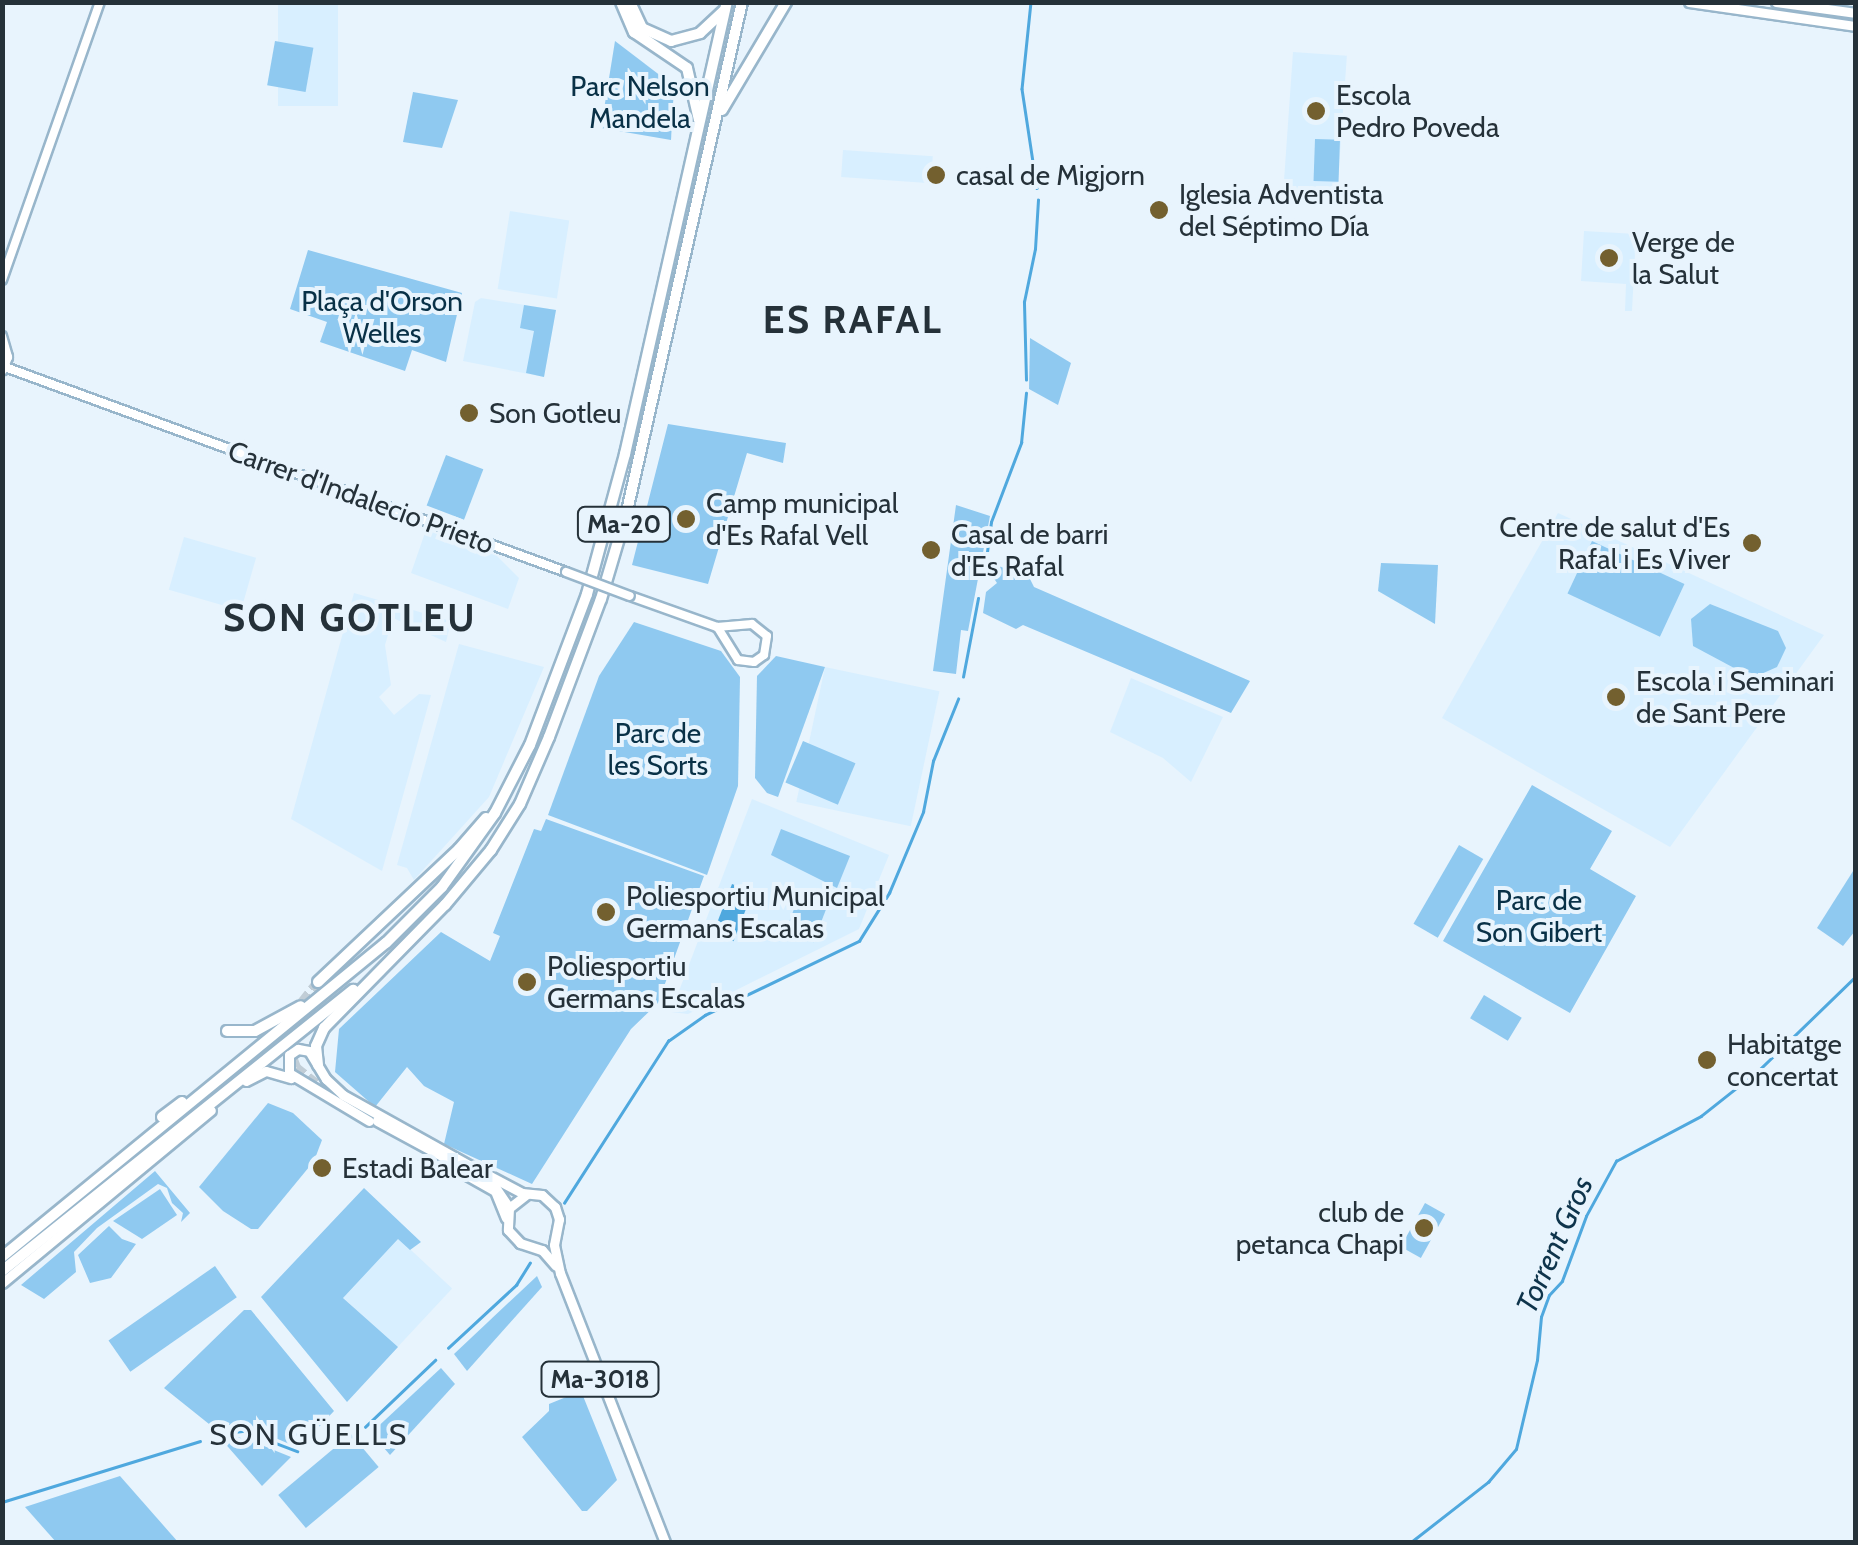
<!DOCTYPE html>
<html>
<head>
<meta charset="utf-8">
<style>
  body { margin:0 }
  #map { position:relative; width:1858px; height:1545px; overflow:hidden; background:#e8f4fd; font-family:Cabin,sans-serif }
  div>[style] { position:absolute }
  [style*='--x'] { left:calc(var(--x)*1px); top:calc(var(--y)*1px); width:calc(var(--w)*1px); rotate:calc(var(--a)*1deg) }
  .built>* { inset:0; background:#d8efff; transform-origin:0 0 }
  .green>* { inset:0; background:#8fc9f0; transform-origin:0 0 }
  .water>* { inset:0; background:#4fa8de; transform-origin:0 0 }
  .stream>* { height:2.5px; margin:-1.25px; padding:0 1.25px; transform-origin:1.25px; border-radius:1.25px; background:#4fa8de }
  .highway-tunnel>* { height:10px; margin-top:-5px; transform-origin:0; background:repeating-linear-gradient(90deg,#c1cdd6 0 10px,transparent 0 15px) }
  .roads { filter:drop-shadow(2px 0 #98b6cb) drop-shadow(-2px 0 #98b6cb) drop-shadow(0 2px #98b6cb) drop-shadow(0 -2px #98b6cb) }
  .secondary>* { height:8px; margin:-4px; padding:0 4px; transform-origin:4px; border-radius:4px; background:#fff }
  .primary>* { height:9px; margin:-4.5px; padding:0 4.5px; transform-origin:4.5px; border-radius:4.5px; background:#fff }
  .highway>* { height:10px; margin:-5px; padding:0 5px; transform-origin:5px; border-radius:5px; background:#fff }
  .bridges { filter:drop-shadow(2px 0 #98b6cb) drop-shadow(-2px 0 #98b6cb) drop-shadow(0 2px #98b6cb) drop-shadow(0 -2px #98b6cb) }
  .secondary-bridge>* { height:8px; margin:-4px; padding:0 4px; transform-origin:4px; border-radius:4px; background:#fff }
  .dots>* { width:28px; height:28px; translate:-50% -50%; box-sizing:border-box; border:5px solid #e8f4fd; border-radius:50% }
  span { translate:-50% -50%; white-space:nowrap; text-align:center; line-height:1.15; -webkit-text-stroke:8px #e8f4fd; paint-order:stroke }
  .shield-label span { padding:2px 8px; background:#e8f4fd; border:2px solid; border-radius:8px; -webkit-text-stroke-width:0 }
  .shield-label { font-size:25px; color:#253139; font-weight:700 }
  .park-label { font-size:28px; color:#093147 }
  .poi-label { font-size:28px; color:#253139 }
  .left { translate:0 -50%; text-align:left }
  .right { translate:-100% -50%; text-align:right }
  .street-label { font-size:28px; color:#253139 }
  .water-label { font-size:30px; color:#0e344b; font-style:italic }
  .neighbourhood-label { font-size:30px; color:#253139; letter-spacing:2.5px }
  .district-label { font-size:38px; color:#253139; font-weight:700; letter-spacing:2.5px }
  .frame { position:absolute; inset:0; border:5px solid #253139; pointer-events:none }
</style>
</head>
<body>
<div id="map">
  <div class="built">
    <i style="left:278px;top:3px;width:60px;height:103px"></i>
    <i style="left:1293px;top:52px;width:54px;height:151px;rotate:4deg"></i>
    <i style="left:843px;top:150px;width:90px;height:27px;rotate:4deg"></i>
    <i style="left:510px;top:211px;width:60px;height:79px;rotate:9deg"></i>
    <i style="clip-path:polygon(1584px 231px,1636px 234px,1632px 311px,1625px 311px,1626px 284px,1581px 281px)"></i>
    <i style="clip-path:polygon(481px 298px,556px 310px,544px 377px,463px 361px,475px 302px)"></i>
    <i style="clip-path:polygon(1558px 513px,1824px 635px,1670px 847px,1442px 718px)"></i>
    <i style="clip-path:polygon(426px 530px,497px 556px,519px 578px,508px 609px,411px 573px)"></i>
    <i style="left:184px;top:537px;width:75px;height:55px;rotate:16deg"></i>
    <i style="clip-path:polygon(354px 593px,451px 621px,446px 642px,393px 618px,385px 645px,391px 685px,379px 697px,394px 715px,419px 694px,431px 695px,382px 871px,291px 819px)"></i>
    <i style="clip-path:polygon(459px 644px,544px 667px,489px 797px,414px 880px,407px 868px,397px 865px)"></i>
    <i style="left:825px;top:667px;width:117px;height:138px;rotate:12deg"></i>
    <i style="clip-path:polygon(1131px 678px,1223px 717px,1191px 782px,1163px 758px,1110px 732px)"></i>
    <i style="clip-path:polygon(752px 799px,889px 855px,859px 929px,688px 1014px,671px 1012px)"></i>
    <i style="left:398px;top:1238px;width:74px;height:81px;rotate:43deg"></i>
  </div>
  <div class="green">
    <i style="left:275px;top:41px;width:39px;height:45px;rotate:10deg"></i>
    <i style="clip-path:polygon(615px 41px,674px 86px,671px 140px,601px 128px)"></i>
    <i style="clip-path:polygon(413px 92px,458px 100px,442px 148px,403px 142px)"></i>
    <i style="left:1315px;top:139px;width:25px;height:42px;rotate:2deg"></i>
    <i style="clip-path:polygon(308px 250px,462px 293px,446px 362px,412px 350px,405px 371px,320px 342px,327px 322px,290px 309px)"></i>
    <i style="clip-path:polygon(524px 305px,556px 310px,544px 377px,526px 373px,534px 331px,520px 328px)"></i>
    <i style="clip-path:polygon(1030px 338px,1071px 363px,1058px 405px,1029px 389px)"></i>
    <i style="clip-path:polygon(668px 424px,786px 443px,783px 463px,747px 453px,708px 584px,632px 565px)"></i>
    <i style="left:446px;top:455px;width:40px;height:54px;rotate:21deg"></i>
    <i style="clip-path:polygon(956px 505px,990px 516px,968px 631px,961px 630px,956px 674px,933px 671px)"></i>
    <i style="left:1592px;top:541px;width:102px;height:58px;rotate:25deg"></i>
    <i style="clip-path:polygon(992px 563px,1030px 579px,1034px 587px,1250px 681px,1231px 713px,1023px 625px,1016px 629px,983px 613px,986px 592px,997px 583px,989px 571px)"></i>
    <i style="clip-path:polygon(1381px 563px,1438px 565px,1435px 624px,1378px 591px)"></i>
    <i style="clip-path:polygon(1710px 604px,1778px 631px,1786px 648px,1777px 667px,1759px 675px,1736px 669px,1693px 646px,1691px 619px)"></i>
    <i style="clip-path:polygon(634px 622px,721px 651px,740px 677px,738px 786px,707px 875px,548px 815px,599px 676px)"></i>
    <i style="clip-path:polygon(776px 656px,825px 667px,778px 797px,767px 793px,755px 778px,757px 676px)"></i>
    <i style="left:803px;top:741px;width:57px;height:45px;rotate:23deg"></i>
    <i style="clip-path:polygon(1532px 785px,1612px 831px,1590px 869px,1636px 896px,1570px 1013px,1443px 941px)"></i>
    <i style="clip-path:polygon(546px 819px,704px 876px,658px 1003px,631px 1029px,532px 1184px,444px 1144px,454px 1102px,424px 1086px,407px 1067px,375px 1107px,335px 1072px,339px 1029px,441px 932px,490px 961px,500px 936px,493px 933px,534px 829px,541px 831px)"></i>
    <i style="clip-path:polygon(781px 829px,850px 856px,837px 888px,771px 855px)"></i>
    <i style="left:1459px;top:845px;width:28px;height:91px;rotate:30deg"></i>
    <i style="clip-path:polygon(1855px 868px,1855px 931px,1843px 946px,1817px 928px)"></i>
    <i style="left:799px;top:896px;width:30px;height:38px;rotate:21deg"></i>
    <i style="left:1484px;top:995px;width:44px;height:27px;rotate:31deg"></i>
    <i style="clip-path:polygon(268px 1103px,293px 1113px,322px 1140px,314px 1161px,258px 1229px,251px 1229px,223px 1211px,199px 1187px)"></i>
    <i style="clip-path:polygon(155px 1171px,190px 1213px,181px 1222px,183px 1213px,172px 1203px,167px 1188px,158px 1184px,97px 1228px,74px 1252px,76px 1272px,44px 1299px,21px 1285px)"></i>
    <i style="clip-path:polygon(364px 1188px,421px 1242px,410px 1250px,398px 1239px,343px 1298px,398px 1347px,347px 1402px,261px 1297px)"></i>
    <i style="clip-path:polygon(160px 1189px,177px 1215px,142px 1239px,113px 1221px)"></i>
    <i style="left:1425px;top:1203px;width:23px;height:50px;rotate:29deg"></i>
    <i style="clip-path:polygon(109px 1226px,122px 1239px,136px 1244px,111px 1278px,90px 1283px,78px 1255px)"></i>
    <i style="left:215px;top:1266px;width:38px;height:130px;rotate:55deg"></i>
    <i style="clip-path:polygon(537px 1276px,542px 1287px,467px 1371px,454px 1354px)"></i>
    <i style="clip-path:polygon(244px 1310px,251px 1310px,334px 1411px,299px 1448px,254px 1429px,230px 1425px,214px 1428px,164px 1388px)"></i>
    <i style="clip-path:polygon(441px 1368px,455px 1384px,390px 1455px,371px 1433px)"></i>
    <i style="clip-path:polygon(581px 1391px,617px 1480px,587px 1511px,582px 1511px,522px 1437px,549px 1411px,549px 1404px)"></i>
    <i style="left:351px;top:1434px;width:43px;height:95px;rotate:50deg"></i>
    <i style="clip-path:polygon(233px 1436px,249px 1440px,291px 1457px,262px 1486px,222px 1440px)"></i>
    <i style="clip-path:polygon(120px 1476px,178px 1542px,56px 1542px,25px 1507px)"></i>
  </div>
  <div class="water">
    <i style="left:732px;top:884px;width:22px;height:53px;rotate:21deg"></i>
  </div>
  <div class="stream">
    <i style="--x:1031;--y:2;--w:87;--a:95.9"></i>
    <i style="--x:1022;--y:89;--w:100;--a:81.4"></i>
    <i style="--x:1026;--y:380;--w:78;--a:-91.5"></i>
    <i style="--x:1024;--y:302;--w:54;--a:-78.3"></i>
    <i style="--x:1035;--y:249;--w:49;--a:-86.5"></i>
    <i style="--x:985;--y:567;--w:45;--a:-82.4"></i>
    <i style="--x:991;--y:522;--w:85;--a:-69.2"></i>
    <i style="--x:1021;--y:443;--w:50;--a:-84.3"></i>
    <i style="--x:963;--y:677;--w:80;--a:-79.2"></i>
    <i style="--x:564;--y:1203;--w:193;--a:-57.3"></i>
    <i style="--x:668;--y:1041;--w:45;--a:-35.1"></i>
    <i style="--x:705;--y:1015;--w:171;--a:-25.7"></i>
    <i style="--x:859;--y:941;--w:57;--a:-58"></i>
    <i style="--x:889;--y:893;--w:88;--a:-67.2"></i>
    <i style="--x:923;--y:812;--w:52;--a:-78.9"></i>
    <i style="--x:933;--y:761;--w:67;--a:-68"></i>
    <i style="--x:448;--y:1348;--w:93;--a:-42.8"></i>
    <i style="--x:516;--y:1285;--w:26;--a:-58"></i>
    <i style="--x:365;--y:1427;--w:97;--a:-43.7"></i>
    <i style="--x:218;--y:1434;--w:26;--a:-7"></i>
    <i style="--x:244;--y:1431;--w:57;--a:20.7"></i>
    <i style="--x:2;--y:1502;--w:207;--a:-17.1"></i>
    <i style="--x:1411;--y:1542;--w:98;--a:-37.9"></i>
    <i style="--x:1488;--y:1482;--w:43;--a:-49.7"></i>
    <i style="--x:1516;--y:1449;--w:91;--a:-76.7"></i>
    <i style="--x:1537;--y:1360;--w:43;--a:-84.7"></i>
    <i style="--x:1541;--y:1317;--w:23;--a:-70"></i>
    <i style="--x:1549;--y:1295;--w:19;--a:-47"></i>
    <i style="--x:1562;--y:1281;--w:69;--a:-69.7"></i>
    <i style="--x:1586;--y:1216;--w:63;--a:-61.4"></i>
    <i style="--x:1616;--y:1161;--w:96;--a:-27.9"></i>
    <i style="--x:1701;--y:1116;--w:74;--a:-38.4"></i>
    <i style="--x:1759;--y:1070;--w:135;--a:-44.1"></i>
  </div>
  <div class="highway-tunnel">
    <i style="--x:318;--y:982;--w:46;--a:127.9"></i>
    <i style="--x:290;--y:1018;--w:26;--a:97"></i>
    <i style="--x:287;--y:1044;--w:26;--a:69"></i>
    <i style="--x:296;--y:1068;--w:31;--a:38"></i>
    <i style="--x:352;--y:1106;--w:30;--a:30"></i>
  </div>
  <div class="roads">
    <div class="secondary">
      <i style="--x:2;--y:280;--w:295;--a:-70.6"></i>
      <i style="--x:2;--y:336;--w:22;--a:74"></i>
      <i style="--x:8;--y:357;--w:14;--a:111"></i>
      <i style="--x:5;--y:367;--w:597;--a:20.07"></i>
      <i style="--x:630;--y:596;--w:92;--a:19.6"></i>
      <i style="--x:717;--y:627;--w:35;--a:-5"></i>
      <i style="--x:752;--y:624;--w:19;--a:39"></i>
      <i style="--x:767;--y:636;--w:19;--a:99"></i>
      <i style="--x:764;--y:655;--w:12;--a:145"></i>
      <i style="--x:754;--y:662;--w:16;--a:-173"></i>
      <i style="--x:738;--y:660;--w:39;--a:-122"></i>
    </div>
    <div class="primary">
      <i style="--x:1689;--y:2;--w:169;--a:8.2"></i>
      <i style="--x:1776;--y:2;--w:81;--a:7.8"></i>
      <i style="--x:246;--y:1081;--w:22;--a:-27"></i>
      <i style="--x:266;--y:1071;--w:26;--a:16"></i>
      <i style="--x:369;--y:1121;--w:93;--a:-149"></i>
      <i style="--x:289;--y:1073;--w:18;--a:-90"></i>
      <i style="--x:289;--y:1055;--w:11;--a:-34"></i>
      <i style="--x:298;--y:1049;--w:11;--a:10"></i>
      <i style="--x:309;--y:1051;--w:33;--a:59"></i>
      <i style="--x:326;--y:1079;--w:23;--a:43"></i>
      <i style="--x:343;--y:1095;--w:150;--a:29.1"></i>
      <i style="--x:449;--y:1165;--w:53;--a:29.5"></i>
      <i style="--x:495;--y:1191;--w:29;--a:68"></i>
      <i style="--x:488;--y:1175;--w:38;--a:28"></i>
      <i style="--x:522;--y:1193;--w:20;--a:6"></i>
      <i style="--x:542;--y:1195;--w:18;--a:43"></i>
      <i style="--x:555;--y:1207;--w:13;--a:72"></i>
      <i style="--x:559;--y:1219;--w:26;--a:101"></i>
      <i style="--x:554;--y:1245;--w:29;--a:78"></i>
      <i style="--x:560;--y:1273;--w:289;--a:68.7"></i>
      <i style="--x:527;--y:1194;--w:23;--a:142"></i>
      <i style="--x:509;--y:1208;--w:22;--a:93"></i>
      <i style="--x:508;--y:1230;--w:18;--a:47"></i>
      <i style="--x:520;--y:1243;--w:23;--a:18"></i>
      <i style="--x:542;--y:1250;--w:21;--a:49"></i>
      <i style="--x:2;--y:1283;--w:271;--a:-39.6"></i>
    </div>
    <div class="highway">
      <i style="--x:621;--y:2;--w:33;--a:67"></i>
      <i style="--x:634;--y:32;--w:64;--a:34.2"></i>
      <i style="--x:687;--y:68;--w:53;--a:77"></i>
      <i style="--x:630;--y:2;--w:29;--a:65"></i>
      <i style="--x:642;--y:28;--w:32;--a:24"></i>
      <i style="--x:671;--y:41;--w:30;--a:-15"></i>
      <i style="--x:700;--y:33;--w:33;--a:-43"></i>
      <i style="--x:722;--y:110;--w:126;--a:-59.3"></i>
      <i style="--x:318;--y:982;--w:194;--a:-43.3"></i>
      <i style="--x:459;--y:849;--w:41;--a:-48.9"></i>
      <i style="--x:227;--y:1031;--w:28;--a:0"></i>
      <i style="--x:255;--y:1031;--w:52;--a:-28.5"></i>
      <i style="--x:318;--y:1065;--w:19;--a:-96"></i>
      <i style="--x:316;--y:1046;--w:20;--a:-66"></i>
      <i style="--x:324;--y:1028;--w:173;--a:-45.5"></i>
      <i style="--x:445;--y:905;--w:72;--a:-50.1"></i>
      <i style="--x:491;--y:850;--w:54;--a:-57.8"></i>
      <i style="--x:520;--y:804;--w:73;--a:-66.6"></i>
      <i style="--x:549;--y:737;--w:147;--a:-69.4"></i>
      <i style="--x:601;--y:599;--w:92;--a:-73.5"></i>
      <i style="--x:627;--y:511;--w:522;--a:-77.27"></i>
      <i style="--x:162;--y:1117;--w:25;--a:-37"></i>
      <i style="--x:378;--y:1121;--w:130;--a:28.5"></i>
      <i style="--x:492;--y:1183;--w:30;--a:56"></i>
      <i style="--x:2;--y:1257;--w:496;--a:-39.3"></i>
      <i style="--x:386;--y:943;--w:79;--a:-45"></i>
      <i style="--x:442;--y:887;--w:91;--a:-54.4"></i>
      <i style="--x:495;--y:813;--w:76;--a:-62.8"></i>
      <i style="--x:530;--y:745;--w:161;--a:-69.3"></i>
      <i style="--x:587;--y:594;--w:145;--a:-74.8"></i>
      <i style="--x:625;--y:454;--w:463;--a:-77.3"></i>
      <i style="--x:2;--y:1271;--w:450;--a:-38.7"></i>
    </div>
  </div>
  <div class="bridges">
    <div class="secondary-bridge">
      <i style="--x:566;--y:572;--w:68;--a:20.6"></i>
    </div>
  </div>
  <div class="dots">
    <i style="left:1316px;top:111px;background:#73602f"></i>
    <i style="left:936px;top:175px;background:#73602f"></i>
    <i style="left:1159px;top:210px;background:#73602f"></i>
    <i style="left:1609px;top:258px;background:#73602f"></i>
    <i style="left:469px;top:413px;background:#73602f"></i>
    <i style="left:686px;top:519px;background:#73602f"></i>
    <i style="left:1752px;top:543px;background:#73602f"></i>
    <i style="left:931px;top:550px;background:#73602f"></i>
    <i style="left:1616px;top:697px;background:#73602f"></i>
    <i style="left:606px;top:912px;background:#73602f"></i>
    <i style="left:527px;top:982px;background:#73602f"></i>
    <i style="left:1707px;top:1060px;background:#73602f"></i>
    <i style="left:322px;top:1168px;background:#73602f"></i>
    <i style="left:1424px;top:1228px;background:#73602f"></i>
  </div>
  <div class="shield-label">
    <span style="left:624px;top:524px">Ma-20</span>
    <span style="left:600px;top:1379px">Ma-3018</span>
  </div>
  <div class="park-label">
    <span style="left:640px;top:102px">Parc Nelson<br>Mandela</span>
    <span style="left:382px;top:317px">Plaça d'Orson<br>Welles</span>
    <span style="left:658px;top:749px">Parc de<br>les Sorts</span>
    <span style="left:1539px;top:916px">Parc de<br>Son Gibert</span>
  </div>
  <div class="poi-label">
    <span class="left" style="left:1336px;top:111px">Escola<br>Pedro Poveda</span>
    <span class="left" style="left:956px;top:175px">casal de Migjorn</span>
    <span class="left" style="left:1179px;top:210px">Iglesia Adventista<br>del Séptimo Día</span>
    <span class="left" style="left:1632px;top:258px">Verge de<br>la Salut</span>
    <span class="left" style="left:489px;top:413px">Son Gotleu</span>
    <span class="left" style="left:706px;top:519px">Camp municipal<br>d'Es Rafal Vell</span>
    <span class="right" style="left:1730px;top:543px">Centre de salut d'Es<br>Rafal i Es Viver</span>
    <span class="left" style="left:951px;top:550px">Casal de barri<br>d'Es Rafal</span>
    <span class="left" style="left:1636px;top:697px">Escola i Seminari<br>de Sant Pere</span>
    <span class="left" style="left:626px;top:912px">Poliesportiu Municipal<br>Germans Escalas</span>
    <span class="left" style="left:547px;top:982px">Poliesportiu<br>Germans Escalas</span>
    <span class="left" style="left:1727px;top:1060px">Habitatge<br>concertat</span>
    <span class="left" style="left:342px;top:1168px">Estadi Balear</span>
    <span class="right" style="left:1404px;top:1228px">club de<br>petanca Chapi</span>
  </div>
  <div class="street-label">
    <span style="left:361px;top:497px;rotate:20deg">Carrer d'Indalecio Prieto</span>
  </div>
  <div class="water-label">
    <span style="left:1555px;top:1245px;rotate:-66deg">Torrent Gros</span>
  </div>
  <div class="neighbourhood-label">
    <span style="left:309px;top:1435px">SON GÜELLS</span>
  </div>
  <div class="district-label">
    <span style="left:853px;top:320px">ES RAFAL</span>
    <span style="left:350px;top:618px">SON GOTLEU</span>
  </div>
  <div class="frame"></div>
</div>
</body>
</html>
